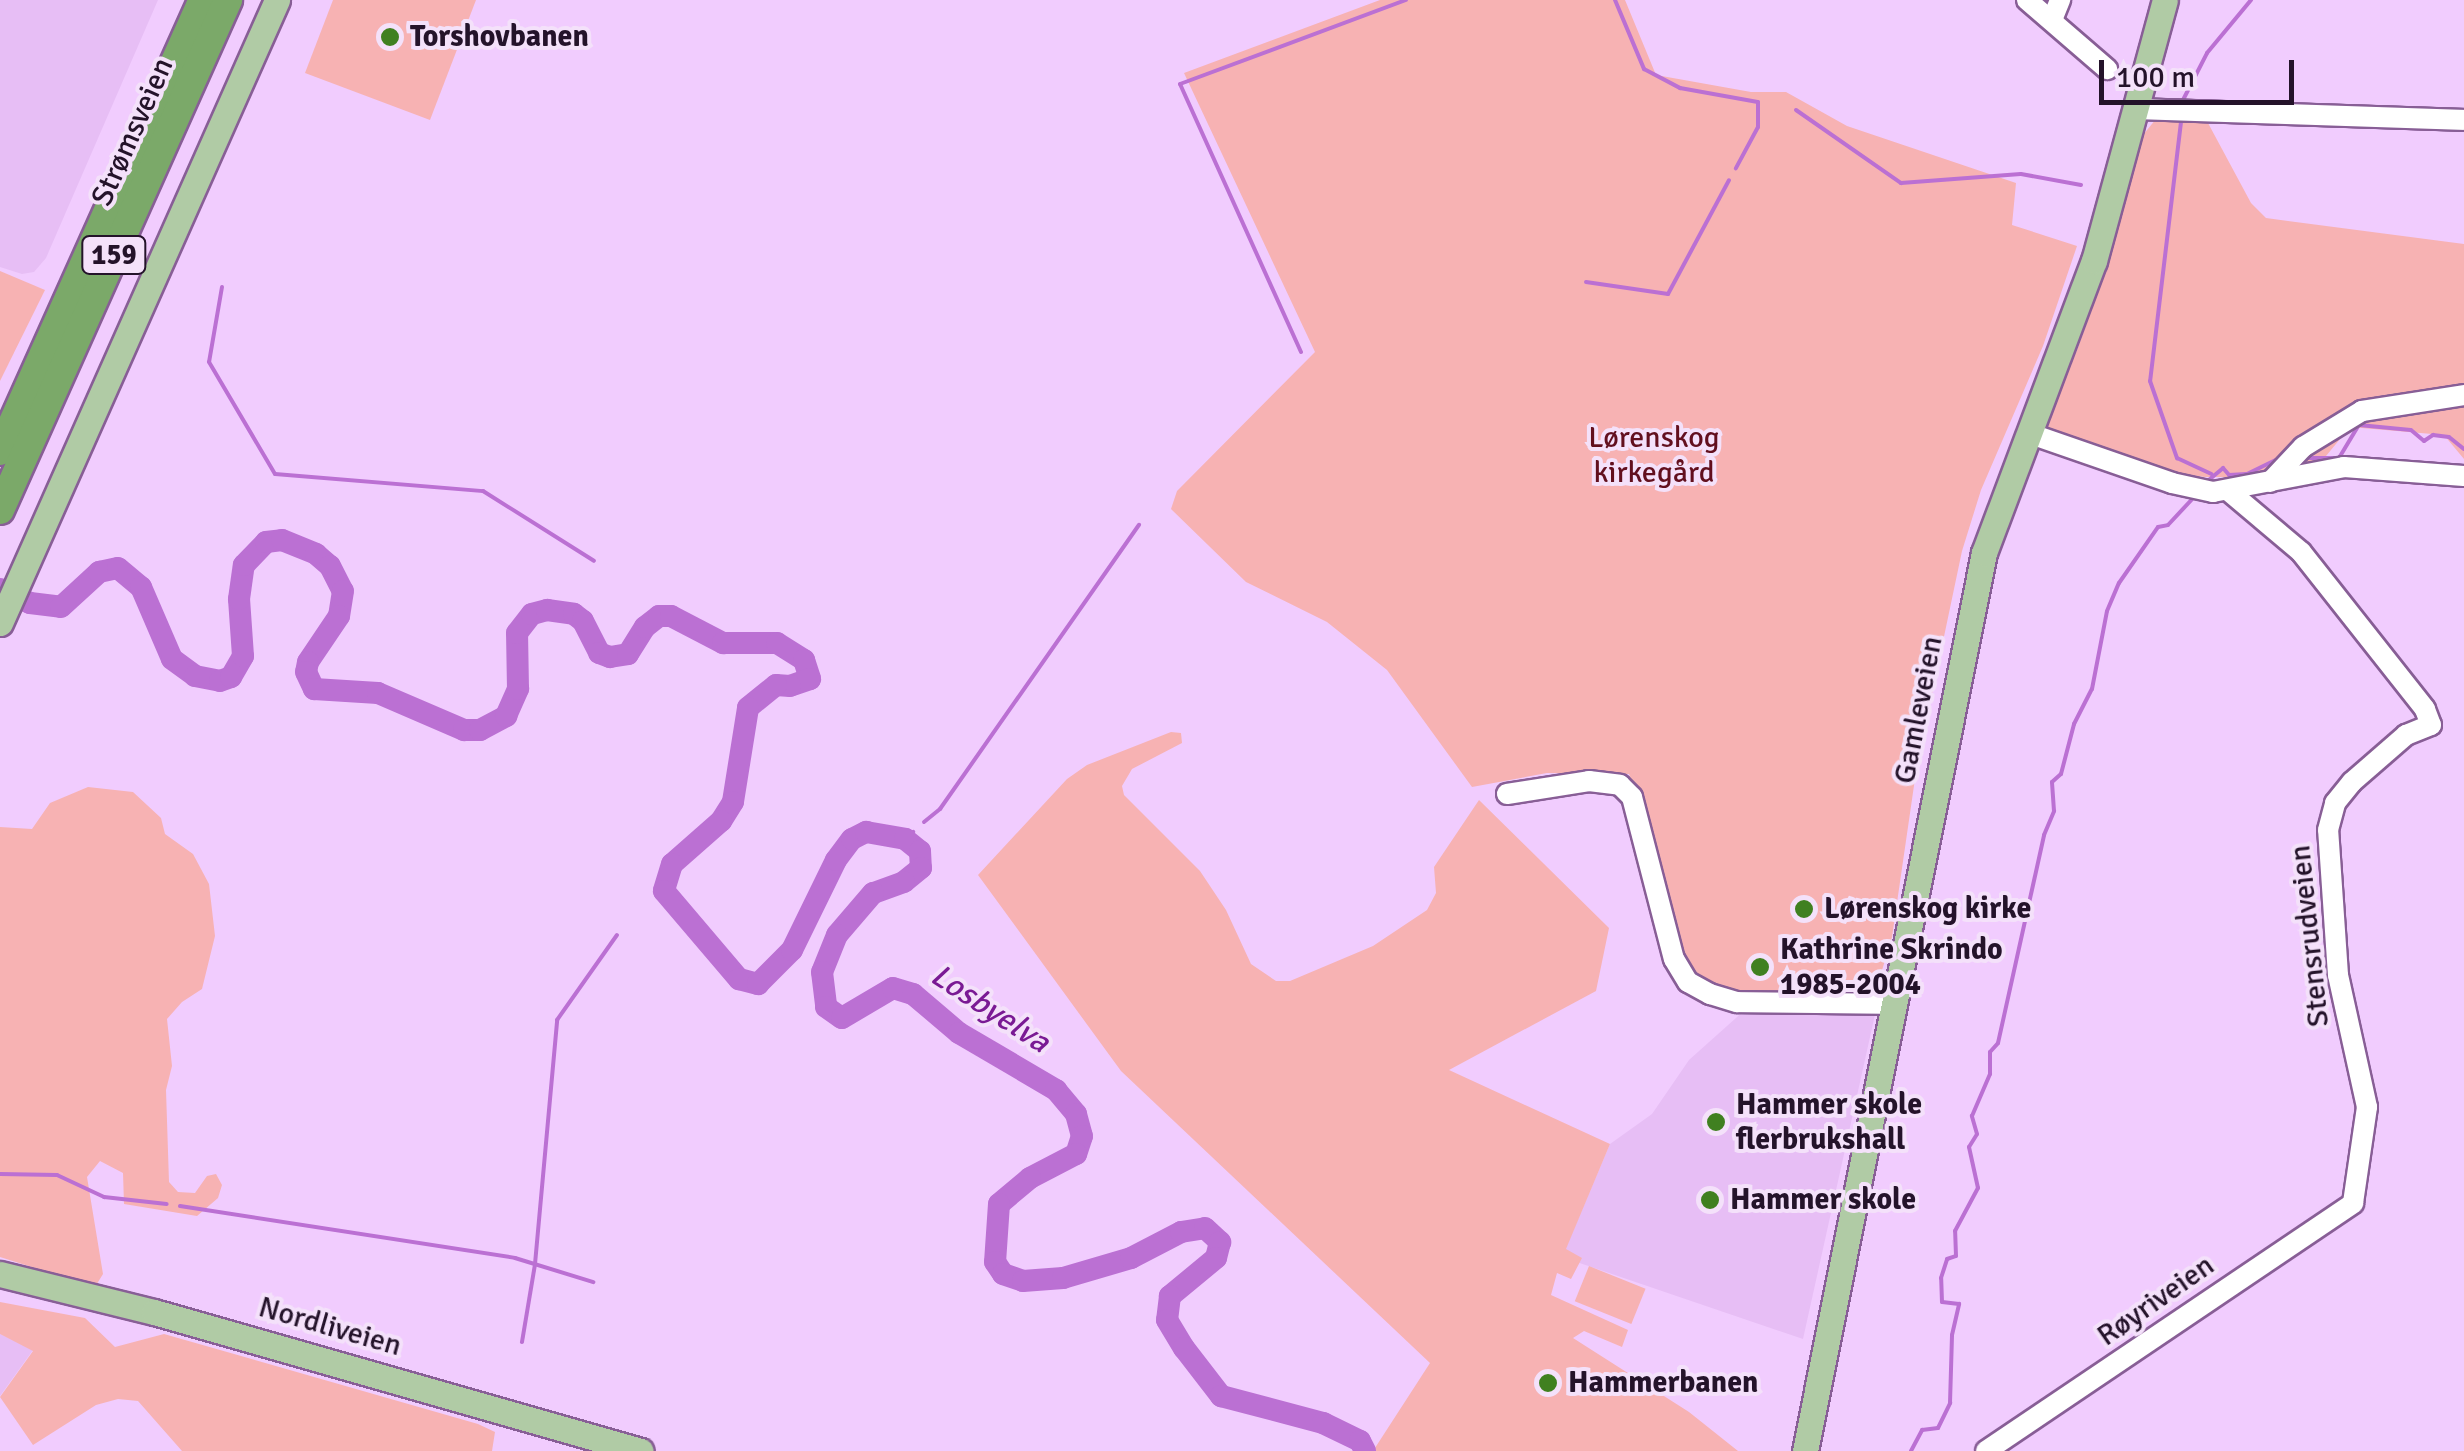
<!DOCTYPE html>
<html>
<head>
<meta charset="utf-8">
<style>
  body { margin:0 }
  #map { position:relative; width:2464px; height:1451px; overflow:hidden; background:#f1ccfe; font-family:Signika,sans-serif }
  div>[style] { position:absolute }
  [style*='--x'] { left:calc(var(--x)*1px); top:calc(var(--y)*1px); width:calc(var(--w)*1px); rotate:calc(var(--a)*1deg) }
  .built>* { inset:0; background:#e7bef5 }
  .green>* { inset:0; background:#f7b2b3; transform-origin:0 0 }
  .stream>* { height:4px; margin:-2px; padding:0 2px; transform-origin:2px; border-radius:2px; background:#bb70d3 }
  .river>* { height:22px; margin:-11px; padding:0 11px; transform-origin:11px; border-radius:11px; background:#bb70d3 }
  .roads { filter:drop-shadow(2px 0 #885e96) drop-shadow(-2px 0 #885e96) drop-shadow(0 2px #885e96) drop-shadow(0 -2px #885e96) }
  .minor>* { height:20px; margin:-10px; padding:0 10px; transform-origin:10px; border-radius:10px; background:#fff }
  .major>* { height:25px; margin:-12.5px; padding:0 12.5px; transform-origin:12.5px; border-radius:12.5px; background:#b0cba5 }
  .highway>* { height:28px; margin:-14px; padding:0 14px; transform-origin:14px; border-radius:14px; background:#7ba969 }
  .dots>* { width:28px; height:28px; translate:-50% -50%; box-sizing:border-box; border:5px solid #f4e1fa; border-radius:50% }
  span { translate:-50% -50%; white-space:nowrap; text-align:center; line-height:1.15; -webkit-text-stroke:8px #f4e1fa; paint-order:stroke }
  .shield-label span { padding:2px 8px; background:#f4e1fa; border:2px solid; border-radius:8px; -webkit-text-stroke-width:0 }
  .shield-label { font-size:28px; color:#24132a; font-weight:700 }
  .poi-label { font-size:30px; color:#24132a; font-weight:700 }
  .left { translate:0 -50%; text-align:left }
  .street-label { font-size:30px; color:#24132a }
  .park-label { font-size:30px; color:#620f1e }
  .water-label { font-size:32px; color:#7a1a94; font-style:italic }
  .scale { position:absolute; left:2099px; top:60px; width:195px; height:45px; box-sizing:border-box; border:5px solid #24132a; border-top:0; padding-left:12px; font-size:30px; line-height:35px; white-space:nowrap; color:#24132a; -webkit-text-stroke:8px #f4e1fa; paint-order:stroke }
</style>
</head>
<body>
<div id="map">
  <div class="built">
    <i style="clip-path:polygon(0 0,158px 0,46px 258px,34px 272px,22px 274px,0 267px)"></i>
    <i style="clip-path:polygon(1746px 1009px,1876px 1010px,1803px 1339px,1562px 1257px,1610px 1144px,1652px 1114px,1689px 1060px)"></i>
    <i style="clip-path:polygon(0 1334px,33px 1350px,0 1396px)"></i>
  </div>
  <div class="green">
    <i style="clip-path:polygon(333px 0,476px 0,430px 120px,305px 73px)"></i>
    <i style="clip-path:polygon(1380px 0,1625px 0,1656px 75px,1751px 92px,1786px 92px,1847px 126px,2016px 183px,2012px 225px,2077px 246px,2043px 346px,1981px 490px,1962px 551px,1917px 765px,1892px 937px,1874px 997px,1735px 992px,1695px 976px,1686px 966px,1654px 839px,1629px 774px,1547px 773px,1472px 787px,1387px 670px,1327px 622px,1246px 582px,1171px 509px,1177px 491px,1315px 352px,1184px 73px)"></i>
    <i style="clip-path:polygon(2156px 119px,2208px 123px,2251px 203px,2266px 218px,2464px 244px,2464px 459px,2444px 435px,2350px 427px,2321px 462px,2237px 477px,2205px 477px,2173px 473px,2040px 430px,2077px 350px,2107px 267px,2143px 135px)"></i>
    <i style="clip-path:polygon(0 271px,45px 290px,0 381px)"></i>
    <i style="clip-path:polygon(1171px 732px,1181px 733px,1182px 743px,1132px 769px,1122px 786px,1124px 795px,1200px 871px,1226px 910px,1251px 964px,1276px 981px,1290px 981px,1373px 946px,1427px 910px,1436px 893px,1434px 867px,1479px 800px,1609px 928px,1596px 991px,1449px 1070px,1610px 1144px,1566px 1249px,1582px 1258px,1571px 1279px,1557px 1273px,1551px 1295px,1628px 1330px,1622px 1347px,1584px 1331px,1573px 1338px,1689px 1412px,1738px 1451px,1373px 1451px,1430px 1363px,1121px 1071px,978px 875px,1067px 779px,1087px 765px)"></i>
    <i style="clip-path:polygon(88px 787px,133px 792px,161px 818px,165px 834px,193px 854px,209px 884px,215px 936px,202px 989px,182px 1002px,167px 1019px,172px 1066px,166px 1090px,169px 1182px,178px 1192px,195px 1193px,207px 1176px,216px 1174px,222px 1185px,218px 1198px,197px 1216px,124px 1204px,123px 1173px,100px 1161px,87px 1177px,103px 1274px,95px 1287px,0 1257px,0 827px,32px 829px,50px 803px)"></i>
    <i style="left:1589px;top:1266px;width:61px;height:38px;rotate:22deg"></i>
    <i style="clip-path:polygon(0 1302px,85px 1318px,115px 1347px,164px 1334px,478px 1424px,495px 1432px,492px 1451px,182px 1451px,138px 1401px,118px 1399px,96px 1405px,33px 1445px,0 1397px,33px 1351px,0 1334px)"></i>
  </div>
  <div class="stream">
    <i style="--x:1615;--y:0;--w:75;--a:67.2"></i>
    <i style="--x:1644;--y:69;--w:41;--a:27.8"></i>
    <i style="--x:1680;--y:88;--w:79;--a:10.2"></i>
    <i style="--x:1758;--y:102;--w:25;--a:90"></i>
    <i style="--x:1758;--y:127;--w:47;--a:118.2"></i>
    <i style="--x:2183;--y:100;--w:53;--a:-62.9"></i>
    <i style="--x:2207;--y:53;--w:69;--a:-50.3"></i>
    <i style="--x:1796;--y:110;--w:128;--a:34.8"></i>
    <i style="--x:1901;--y:183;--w:120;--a:-4.3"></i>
    <i style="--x:2021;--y:174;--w:61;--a:10.4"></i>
    <i style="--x:2181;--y:122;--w:261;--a:96.8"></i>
    <i style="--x:2150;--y:381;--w:82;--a:70.7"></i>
    <i style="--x:2177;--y:458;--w:38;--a:25"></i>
    <i style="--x:1586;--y:282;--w:83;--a:8.3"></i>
    <i style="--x:1668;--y:294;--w:129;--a:-61.8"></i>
    <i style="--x:222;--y:287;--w:76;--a:99.8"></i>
    <i style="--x:209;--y:362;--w:130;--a:59.5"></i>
    <i style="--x:275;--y:474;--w:209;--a:4.7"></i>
    <i style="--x:483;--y:491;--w:131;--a:32.2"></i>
    <i style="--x:1301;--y:352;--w:294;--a:-114.3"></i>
    <i style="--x:1180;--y:84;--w:241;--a:-20.4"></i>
    <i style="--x:2304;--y:458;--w:35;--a:0"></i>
    <i style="--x:2339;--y:458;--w:39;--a:-59"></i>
    <i style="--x:2359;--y:425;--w:52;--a:5.5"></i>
    <i style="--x:2411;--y:430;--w:17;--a:40"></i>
    <i style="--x:2424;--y:441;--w:11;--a:-34"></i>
    <i style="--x:2433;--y:435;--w:16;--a:7"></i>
    <i style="--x:2449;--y:437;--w:19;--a:39"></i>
    <i style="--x:2204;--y:484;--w:25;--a:-40"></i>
    <i style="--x:2223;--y:468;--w:9;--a:49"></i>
    <i style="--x:2229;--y:475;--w:18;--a:-3"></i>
    <i style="--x:2247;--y:474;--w:37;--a:-26"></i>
    <i style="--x:924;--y:822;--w:21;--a:-39"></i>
    <i style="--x:940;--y:809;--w:347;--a:-55"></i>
    <i style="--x:905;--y:839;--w:11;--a:-41"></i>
    <i style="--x:0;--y:1174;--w:57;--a:1"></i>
    <i style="--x:57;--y:1175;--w:52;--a:25.1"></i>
    <i style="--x:104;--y:1197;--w:63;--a:6.3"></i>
    <i style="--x:180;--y:1206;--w:339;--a:8.8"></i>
    <i style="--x:515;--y:1258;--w:82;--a:17.1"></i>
    <i style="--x:522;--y:1342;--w:79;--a:-80.5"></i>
    <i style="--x:535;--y:1264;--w:245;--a:-84.8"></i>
    <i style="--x:557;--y:1020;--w:104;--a:-54.8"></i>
    <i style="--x:1911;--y:1451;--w:24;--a:-62"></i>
    <i style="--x:1922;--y:1430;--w:16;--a:-7"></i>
    <i style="--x:1938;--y:1428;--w:28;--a:-64"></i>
    <i style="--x:1950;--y:1403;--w:68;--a:-88.3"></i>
    <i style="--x:1952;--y:1335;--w:32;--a:-77"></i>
    <i style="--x:1959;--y:1304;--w:17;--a:-173"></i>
    <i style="--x:1942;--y:1302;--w:24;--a:-92"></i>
    <i style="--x:1941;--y:1278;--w:20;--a:-72"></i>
    <i style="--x:1947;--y:1259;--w:9;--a:-18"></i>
    <i style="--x:1956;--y:1256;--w:25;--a:-92"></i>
    <i style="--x:1955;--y:1231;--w:49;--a:-61.9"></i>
    <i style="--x:1978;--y:1188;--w:42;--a:-102.4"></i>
    <i style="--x:1969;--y:1147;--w:15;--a:-58"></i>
    <i style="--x:1977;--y:1134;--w:19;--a:-106"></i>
    <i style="--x:1972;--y:1116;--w:46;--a:-66.8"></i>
    <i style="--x:1990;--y:1074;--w:22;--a:-90"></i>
    <i style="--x:1990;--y:1052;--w:12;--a:-48"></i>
    <i style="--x:1998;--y:1043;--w:213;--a:-77.5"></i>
    <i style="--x:2044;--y:835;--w:26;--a:-67"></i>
    <i style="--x:2054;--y:811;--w:29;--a:-94"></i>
    <i style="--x:2052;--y:782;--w:12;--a:-42"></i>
    <i style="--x:2061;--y:774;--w:52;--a:-75.4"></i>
    <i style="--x:2074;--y:724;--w:39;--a:-63"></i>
    <i style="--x:2092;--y:689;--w:79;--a:-79.1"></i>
    <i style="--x:2107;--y:611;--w:30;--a:-67"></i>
    <i style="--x:2119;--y:583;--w:68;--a:-55.1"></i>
    <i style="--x:2158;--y:527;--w:10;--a:-11"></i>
    <i style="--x:2168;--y:525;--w:40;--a:-47"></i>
  </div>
  <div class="river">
    <i style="--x:0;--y:589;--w:33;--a:25"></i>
    <i style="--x:30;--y:603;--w:31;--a:7"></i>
    <i style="--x:61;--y:607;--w:52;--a:-42.6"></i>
    <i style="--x:99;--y:572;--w:19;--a:-12"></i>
    <i style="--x:118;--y:568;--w:30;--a:40"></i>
    <i style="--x:141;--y:587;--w:78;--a:66.7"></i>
    <i style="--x:172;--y:659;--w:29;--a:36"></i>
    <i style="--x:195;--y:676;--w:25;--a:11"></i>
    <i style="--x:220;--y:681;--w:12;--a:-20"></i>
    <i style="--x:231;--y:677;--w:24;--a:-60"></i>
    <i style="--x:243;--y:656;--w:57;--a:-94"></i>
    <i style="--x:239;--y:599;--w:34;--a:-82"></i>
    <i style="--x:244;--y:565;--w:32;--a:-46"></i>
    <i style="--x:266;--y:542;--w:16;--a:-7"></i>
    <i style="--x:282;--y:540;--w:37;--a:22"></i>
    <i style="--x:316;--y:554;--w:18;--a:41"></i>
    <i style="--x:330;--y:566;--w:28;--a:63"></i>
    <i style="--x:343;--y:591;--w:25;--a:99"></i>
    <i style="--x:339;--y:616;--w:55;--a:124"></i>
    <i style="--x:308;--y:662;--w:10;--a:101"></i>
    <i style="--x:306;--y:672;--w:19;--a:65"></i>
    <i style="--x:314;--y:689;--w:64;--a:3.6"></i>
    <i style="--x:378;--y:693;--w:94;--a:23.3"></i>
    <i style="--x:464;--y:730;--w:16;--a:0"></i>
    <i style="--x:480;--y:730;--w:30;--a:-28"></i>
    <i style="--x:506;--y:716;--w:30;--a:-66"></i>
    <i style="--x:518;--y:689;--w:56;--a:-91"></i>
    <i style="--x:517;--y:633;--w:24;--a:-52"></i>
    <i style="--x:532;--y:614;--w:16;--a:-15"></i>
    <i style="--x:547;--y:610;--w:27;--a:8"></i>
    <i style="--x:574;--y:614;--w:11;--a:38"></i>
    <i style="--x:583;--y:621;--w:36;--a:63"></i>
    <i style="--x:599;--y:653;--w:12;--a:20"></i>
    <i style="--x:610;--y:657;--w:18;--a:-9"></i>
    <i style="--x:628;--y:654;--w:32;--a:-58"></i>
    <i style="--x:645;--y:627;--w:18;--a:-38"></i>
    <i style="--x:659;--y:616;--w:12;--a:0"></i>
    <i style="--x:671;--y:616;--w:59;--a:27.4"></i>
    <i style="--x:723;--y:643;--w:54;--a:0"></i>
    <i style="--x:777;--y:643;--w:32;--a:32"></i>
    <i style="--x:804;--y:660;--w:20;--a:72"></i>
    <i style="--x:810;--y:679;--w:21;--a:161"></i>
    <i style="--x:790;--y:686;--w:14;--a:-176"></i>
    <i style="--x:776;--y:685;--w:36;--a:141"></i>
    <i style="--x:748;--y:708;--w:95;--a:99.1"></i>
    <i style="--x:733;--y:802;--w:22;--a:122"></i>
    <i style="--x:721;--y:821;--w:65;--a:138.7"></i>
    <i style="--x:672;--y:864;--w:28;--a:107"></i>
    <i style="--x:664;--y:891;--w:116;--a:49.6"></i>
    <i style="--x:739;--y:979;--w:20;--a:15"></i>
    <i style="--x:758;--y:984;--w:48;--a:-45"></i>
    <i style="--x:792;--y:950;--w:100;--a:-63.9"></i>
    <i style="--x:836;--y:860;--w:26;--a:-53"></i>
    <i style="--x:852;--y:839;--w:16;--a:-27"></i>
    <i style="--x:866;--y:832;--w:40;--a:10"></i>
    <i style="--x:905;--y:839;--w:19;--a:39"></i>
    <i style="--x:920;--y:851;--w:17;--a:87"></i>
    <i style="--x:921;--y:868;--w:22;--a:141"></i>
    <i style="--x:904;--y:882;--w:33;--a:160"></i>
    <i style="--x:873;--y:893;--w:55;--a:130.6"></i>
    <i style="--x:837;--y:935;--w:40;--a:112"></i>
    <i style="--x:822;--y:972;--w:35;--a:83"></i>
    <i style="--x:826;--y:1007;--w:19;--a:35"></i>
    <i style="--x:842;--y:1018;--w:59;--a:-30.5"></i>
    <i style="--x:893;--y:988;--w:21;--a:17"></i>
    <i style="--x:913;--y:994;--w:60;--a:40.3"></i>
    <i style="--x:959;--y:1033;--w:113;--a:30.4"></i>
    <i style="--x:1056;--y:1090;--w:31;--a:50"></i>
    <i style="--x:1076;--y:1114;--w:23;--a:75"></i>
    <i style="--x:1082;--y:1136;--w:19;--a:108"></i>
    <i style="--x:1076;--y:1154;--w:52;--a:152.4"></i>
    <i style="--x:1030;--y:1178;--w:40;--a:140"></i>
    <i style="--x:999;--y:1204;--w:58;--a:93.9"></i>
    <i style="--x:995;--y:1262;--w:14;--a:56"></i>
    <i style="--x:1003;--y:1274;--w:21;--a:19"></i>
    <i style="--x:1023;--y:1281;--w:40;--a:-4.3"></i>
    <i style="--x:1063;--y:1278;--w:71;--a:-16.4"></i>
    <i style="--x:1131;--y:1258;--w:56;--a:-27.5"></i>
    <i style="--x:1181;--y:1232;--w:24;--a:-9"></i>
    <i style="--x:1205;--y:1228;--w:21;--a:43"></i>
    <i style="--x:1220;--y:1242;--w:16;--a:104"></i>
    <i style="--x:1216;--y:1258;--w:60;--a:140.4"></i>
    <i style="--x:1170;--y:1296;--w:24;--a:97"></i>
    <i style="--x:1167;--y:1320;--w:33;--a:59"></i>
    <i style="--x:1184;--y:1348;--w:61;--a:52.4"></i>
    <i style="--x:1221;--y:1396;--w:106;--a:14.8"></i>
    <i style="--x:1323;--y:1423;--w:41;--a:25.9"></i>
    <i style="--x:1360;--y:1441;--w:11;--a:63"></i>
  </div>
  <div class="roads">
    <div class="minor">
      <i style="--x:2027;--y:0;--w:106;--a:40.8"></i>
      <i style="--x:2052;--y:20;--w:22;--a:-68"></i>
      <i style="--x:2138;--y:109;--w:326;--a:1.9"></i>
      <i style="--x:2028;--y:433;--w:152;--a:19.1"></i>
      <i style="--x:2172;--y:483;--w:42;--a:12.4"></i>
      <i style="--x:2213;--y:492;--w:133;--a:-10.8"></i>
      <i style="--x:2344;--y:467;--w:120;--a:4.3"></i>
      <i style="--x:2270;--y:482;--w:48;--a:-46.7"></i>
      <i style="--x:2303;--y:447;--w:69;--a:-31.4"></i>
      <i style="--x:2362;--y:411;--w:103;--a:-8.9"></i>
      <i style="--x:1507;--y:794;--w:83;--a:-9"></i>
      <i style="--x:1589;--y:781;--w:31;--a:7"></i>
      <i style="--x:1620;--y:785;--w:17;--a:45"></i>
      <i style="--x:1632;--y:797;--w:167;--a:75.5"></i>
      <i style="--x:1674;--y:959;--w:27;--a:59"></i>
      <i style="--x:1688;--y:982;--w:25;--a:29"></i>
      <i style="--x:1710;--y:994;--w:28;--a:17"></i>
      <i style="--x:1737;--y:1002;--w:158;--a:0.7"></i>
      <i style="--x:1986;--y:1451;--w:443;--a:-34"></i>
      <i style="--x:2353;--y:1203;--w:97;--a:-81.7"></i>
      <i style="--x:2367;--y:1107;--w:135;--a:-102.4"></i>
      <i style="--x:2338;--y:975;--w:145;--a:-93.9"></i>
      <i style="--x:2328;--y:830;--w:28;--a:-75"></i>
      <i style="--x:2335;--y:803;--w:27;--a:-51"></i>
      <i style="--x:2352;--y:782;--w:72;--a:-41"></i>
      <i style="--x:2406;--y:735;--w:27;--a:-22"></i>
      <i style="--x:2431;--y:725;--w:17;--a:-111"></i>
      <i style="--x:2425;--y:709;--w:200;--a:-128.3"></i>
      <i style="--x:2301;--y:552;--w:93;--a:-139.8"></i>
    </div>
    <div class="major">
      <i style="--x:0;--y:623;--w:682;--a:-66.03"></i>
      <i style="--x:0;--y:1274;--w:159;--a:13.9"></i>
      <i style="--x:154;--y:1312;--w:506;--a:15.93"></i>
      <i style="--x:1805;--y:1451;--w:916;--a:-78.73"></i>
      <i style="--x:1984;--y:553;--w:312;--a:-69.4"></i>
      <i style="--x:2094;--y:261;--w:270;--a:-74.8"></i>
    </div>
    <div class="highway">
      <i style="--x:0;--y:451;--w:495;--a:-65.8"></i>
      <i style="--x:0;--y:510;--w:559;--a:-65.91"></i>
    </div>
  </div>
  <div class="dots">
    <i style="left:390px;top:37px;background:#408020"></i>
    <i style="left:1804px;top:909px;background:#408020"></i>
    <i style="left:1760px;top:967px;background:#408020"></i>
    <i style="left:1716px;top:1122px;background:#408020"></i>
    <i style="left:1710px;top:1200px;background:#408020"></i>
    <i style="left:1548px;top:1383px;background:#408020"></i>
  </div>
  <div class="shield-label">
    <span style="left:114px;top:255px">159</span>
  </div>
  <div class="poi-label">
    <span class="left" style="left:410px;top:37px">Torshovbanen</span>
    <span class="left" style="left:1824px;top:909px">Lørenskog kirke</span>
    <span class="left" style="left:1780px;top:967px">Kathrine Skrindo<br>1985-2004</span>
    <span class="left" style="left:1736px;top:1122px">Hammer skole<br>flerbrukshall</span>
    <span class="left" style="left:1730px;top:1200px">Hammer skole</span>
    <span class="left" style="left:1568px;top:1383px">Hammerbanen</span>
  </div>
  <div class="street-label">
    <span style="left:133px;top:132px;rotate:-66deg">Strømsveien</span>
    <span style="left:1919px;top:710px;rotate:-79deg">Gamleveien</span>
    <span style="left:2310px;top:936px;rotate:-96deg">Stensrudveien</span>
    <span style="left:2156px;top:1301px;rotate:-35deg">Røyriveien</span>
    <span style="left:330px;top:1327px;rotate:16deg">Nordliveien</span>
  </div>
  <div class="park-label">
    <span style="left:1654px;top:455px">Lørenskog<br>kirkegård</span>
  </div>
  <div class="water-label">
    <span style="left:990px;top:1009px;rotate:33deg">Losbyelva</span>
  </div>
  <div class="scale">100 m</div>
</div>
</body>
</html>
